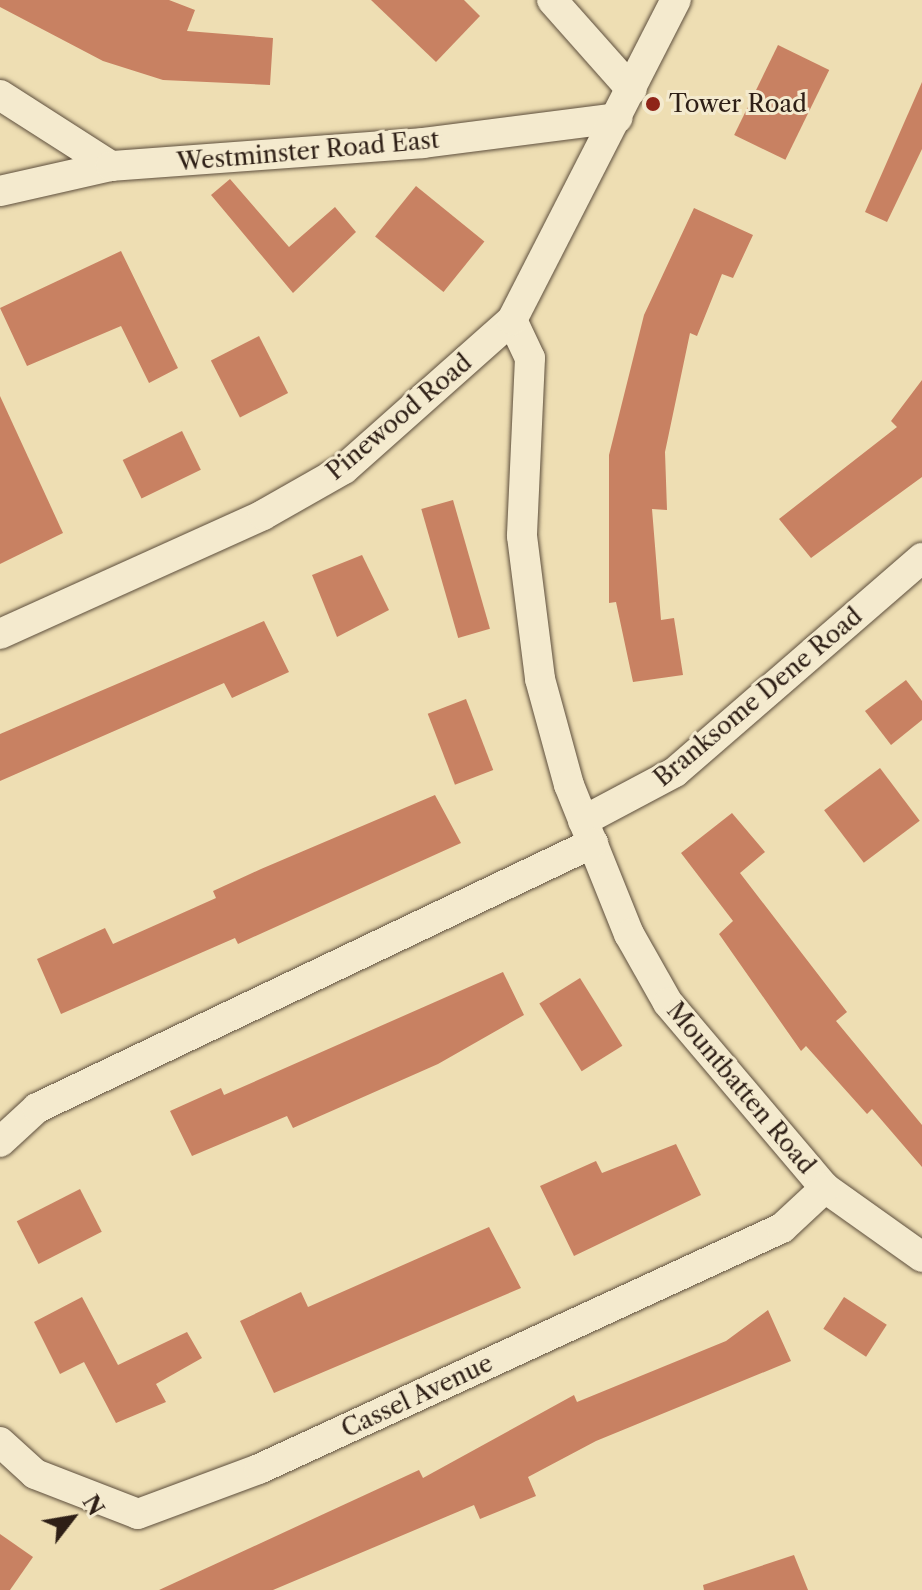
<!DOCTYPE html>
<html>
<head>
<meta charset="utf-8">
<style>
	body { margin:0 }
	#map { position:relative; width:922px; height:1590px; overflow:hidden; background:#eedeb3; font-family:"Libre Caslon Text",serif }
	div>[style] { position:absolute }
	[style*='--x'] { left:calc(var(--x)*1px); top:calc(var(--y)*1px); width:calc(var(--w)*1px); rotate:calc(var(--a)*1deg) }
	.building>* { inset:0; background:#c88162; transform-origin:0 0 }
	.roads { filter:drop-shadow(0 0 2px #5e4f3d) drop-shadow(0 0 2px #5e4f3d) }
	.street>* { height:30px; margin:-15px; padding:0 15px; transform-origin:15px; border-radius:15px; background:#f4eace }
	.dots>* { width:22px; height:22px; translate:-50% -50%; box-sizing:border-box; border:4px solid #f4eace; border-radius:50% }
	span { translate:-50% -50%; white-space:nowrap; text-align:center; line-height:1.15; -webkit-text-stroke:6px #f4eace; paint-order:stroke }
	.poi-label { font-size:24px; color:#2e1f16 }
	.left { translate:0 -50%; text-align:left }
	.street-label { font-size:24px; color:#2e1f16 }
	.north { position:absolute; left:32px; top:1478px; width:80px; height:80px; -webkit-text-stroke:6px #f4eace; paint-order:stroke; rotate:59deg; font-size:22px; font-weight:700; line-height:32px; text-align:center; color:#2e1f16 }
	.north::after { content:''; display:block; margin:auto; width:28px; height:36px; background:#2e1f16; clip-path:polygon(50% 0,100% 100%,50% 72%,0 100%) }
</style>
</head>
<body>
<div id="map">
	<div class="building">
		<div style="clip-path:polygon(0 0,169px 0,195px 10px,187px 31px,273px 38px,270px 85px,163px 80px,103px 61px,0 7px)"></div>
		<div style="clip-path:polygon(371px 0,464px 0,480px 16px,436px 62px)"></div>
		<div style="left:778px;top:45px;width:57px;height:100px;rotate:26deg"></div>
		<div style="clip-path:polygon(922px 82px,922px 149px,887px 222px,865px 212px)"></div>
		<div style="clip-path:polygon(230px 179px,289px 247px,335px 207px,356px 232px,293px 293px,211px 195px)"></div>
		<div style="left:416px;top:186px;width:88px;height:65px;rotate:39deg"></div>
		<div style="clip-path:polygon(694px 208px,753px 235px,733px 278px,722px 274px,697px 336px,690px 333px,665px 452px,667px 510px,652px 509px,661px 620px,674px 618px,683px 675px,633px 682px,616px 602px,609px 603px,609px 455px,644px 315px)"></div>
		<div style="clip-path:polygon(121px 251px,178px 368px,149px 383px,121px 326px,27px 366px,0 308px)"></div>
		<div style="left:259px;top:336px;width:64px;height:54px;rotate:63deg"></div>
		<div style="clip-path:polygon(922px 380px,922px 477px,811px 558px,779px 519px,897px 427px,891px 421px)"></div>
		<div style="clip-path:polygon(0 396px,63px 533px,0 564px)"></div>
		<div style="left:182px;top:431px;width:43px;height:66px;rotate:64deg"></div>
		<div style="left:453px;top:500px;width:134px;height:33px;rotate:74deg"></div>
		<div style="clip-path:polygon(362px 555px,389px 610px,337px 637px,312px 575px)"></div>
		<div style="clip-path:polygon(264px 621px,289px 672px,232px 698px,224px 683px,0 781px,0 734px)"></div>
		<div style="clip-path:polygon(906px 680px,922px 701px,922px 720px,891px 745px,865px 711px)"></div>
		<div style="left:466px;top:699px;width:76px;height:41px;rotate:69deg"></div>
		<div style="left:880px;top:768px;width:66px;height:70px;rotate:53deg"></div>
		<div style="clip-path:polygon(435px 795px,461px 843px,238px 944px,235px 938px,61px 1014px,37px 959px,105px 928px,113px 944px,216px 898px,213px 891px,261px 869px)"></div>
		<div style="clip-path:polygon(732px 813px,765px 852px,740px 873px,847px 1012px,836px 1021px,922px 1125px,922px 1167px,872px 1109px,867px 1114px,806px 1046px,801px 1051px,719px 934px,733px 921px,681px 853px)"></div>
		<div style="clip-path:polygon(503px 972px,524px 1015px,438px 1064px,293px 1128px,287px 1116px,192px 1156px,170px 1111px,221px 1088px,224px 1095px)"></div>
		<div style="left:580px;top:978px;width:80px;height:48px;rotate:58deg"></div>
		<div style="clip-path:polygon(676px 1144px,701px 1195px,574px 1256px,540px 1186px,596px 1161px,602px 1173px)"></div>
		<div style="left:80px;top:1189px;width:48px;height:71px;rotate:63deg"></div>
		<div style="clip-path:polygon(489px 1227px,521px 1288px,274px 1393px,240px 1321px,301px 1292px,308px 1307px)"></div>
		<div style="clip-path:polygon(82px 1297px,118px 1365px,187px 1332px,202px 1358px,156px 1384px,166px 1402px,116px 1423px,84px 1362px,60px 1374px,34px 1322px)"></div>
		<div style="left:844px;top:1297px;width:51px;height:38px;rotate:33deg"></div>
		<div style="clip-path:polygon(768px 1310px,791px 1361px,596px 1441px,528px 1477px,536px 1496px,480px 1519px,474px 1505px,273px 1590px,159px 1590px,419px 1470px,423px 1478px,574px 1395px,577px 1402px,726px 1341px)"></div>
		<div style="clip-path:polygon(0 1534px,33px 1557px,10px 1590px,0 1590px)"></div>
		<div style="clip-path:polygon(794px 1555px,808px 1590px,704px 1590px,703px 1585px)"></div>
	</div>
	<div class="roads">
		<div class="street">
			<div style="--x:552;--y:0;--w:120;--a:48.4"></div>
			<div style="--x:0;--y:95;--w:132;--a:32.6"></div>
			<div style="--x:0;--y:191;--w:114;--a:-12.7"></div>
			<div style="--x:111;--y:166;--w:313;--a:-4.2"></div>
			<div style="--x:423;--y:143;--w:196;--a:-7.3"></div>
			<div style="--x:512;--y:320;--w:42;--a:64.7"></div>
			<div style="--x:530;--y:358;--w:178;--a:92.6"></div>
			<div style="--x:522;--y:536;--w:144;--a:82.8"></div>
			<div style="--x:540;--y:679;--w:110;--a:74.7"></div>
			<div style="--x:569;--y:785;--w:161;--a:68.1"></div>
			<div style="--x:629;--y:934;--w:79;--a:60.5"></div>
			<div style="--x:668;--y:1003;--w:243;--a:49.7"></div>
			<div style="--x:825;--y:1188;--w:119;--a:35.4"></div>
			<div style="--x:0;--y:634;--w:289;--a:-24.3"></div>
			<div style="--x:263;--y:515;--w:93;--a:-29.6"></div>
			<div style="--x:344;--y:469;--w:225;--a:-41.6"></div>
			<div style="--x:512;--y:320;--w:360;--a:-62.9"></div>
			<div style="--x:583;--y:821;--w:104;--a:-28"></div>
			<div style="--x:675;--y:772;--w:327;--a:-40.9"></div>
			<div style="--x:0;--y:1142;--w:50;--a:-42.6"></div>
			<div style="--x:37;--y:1108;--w:616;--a:-25.48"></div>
			<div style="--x:0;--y:1442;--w:47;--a:42.4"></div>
			<div style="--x:35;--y:1474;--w:110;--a:21.2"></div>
			<div style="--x:138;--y:1514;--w:129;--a:-20.4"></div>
			<div style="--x:259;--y:1469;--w:576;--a:-24.74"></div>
			<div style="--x:782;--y:1228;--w:59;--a:-42.9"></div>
		</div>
	</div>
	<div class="dots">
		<div style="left:653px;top:104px;background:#8f2418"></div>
	</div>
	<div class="poi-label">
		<span class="left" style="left:669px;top:104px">Tower Road</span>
	</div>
	<div class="street-label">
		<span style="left:308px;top:151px;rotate:-5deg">Westminster Road East</span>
		<span style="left:399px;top:417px;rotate:-40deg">Pinewood Road</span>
		<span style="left:758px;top:697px;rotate:-40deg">Branksome Dene Road</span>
		<span style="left:741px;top:1088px;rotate:50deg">Mountbatten Road</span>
		<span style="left:417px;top:1396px;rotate:-25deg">Cassel Avenue</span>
	</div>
	<div class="north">N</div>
</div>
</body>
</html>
